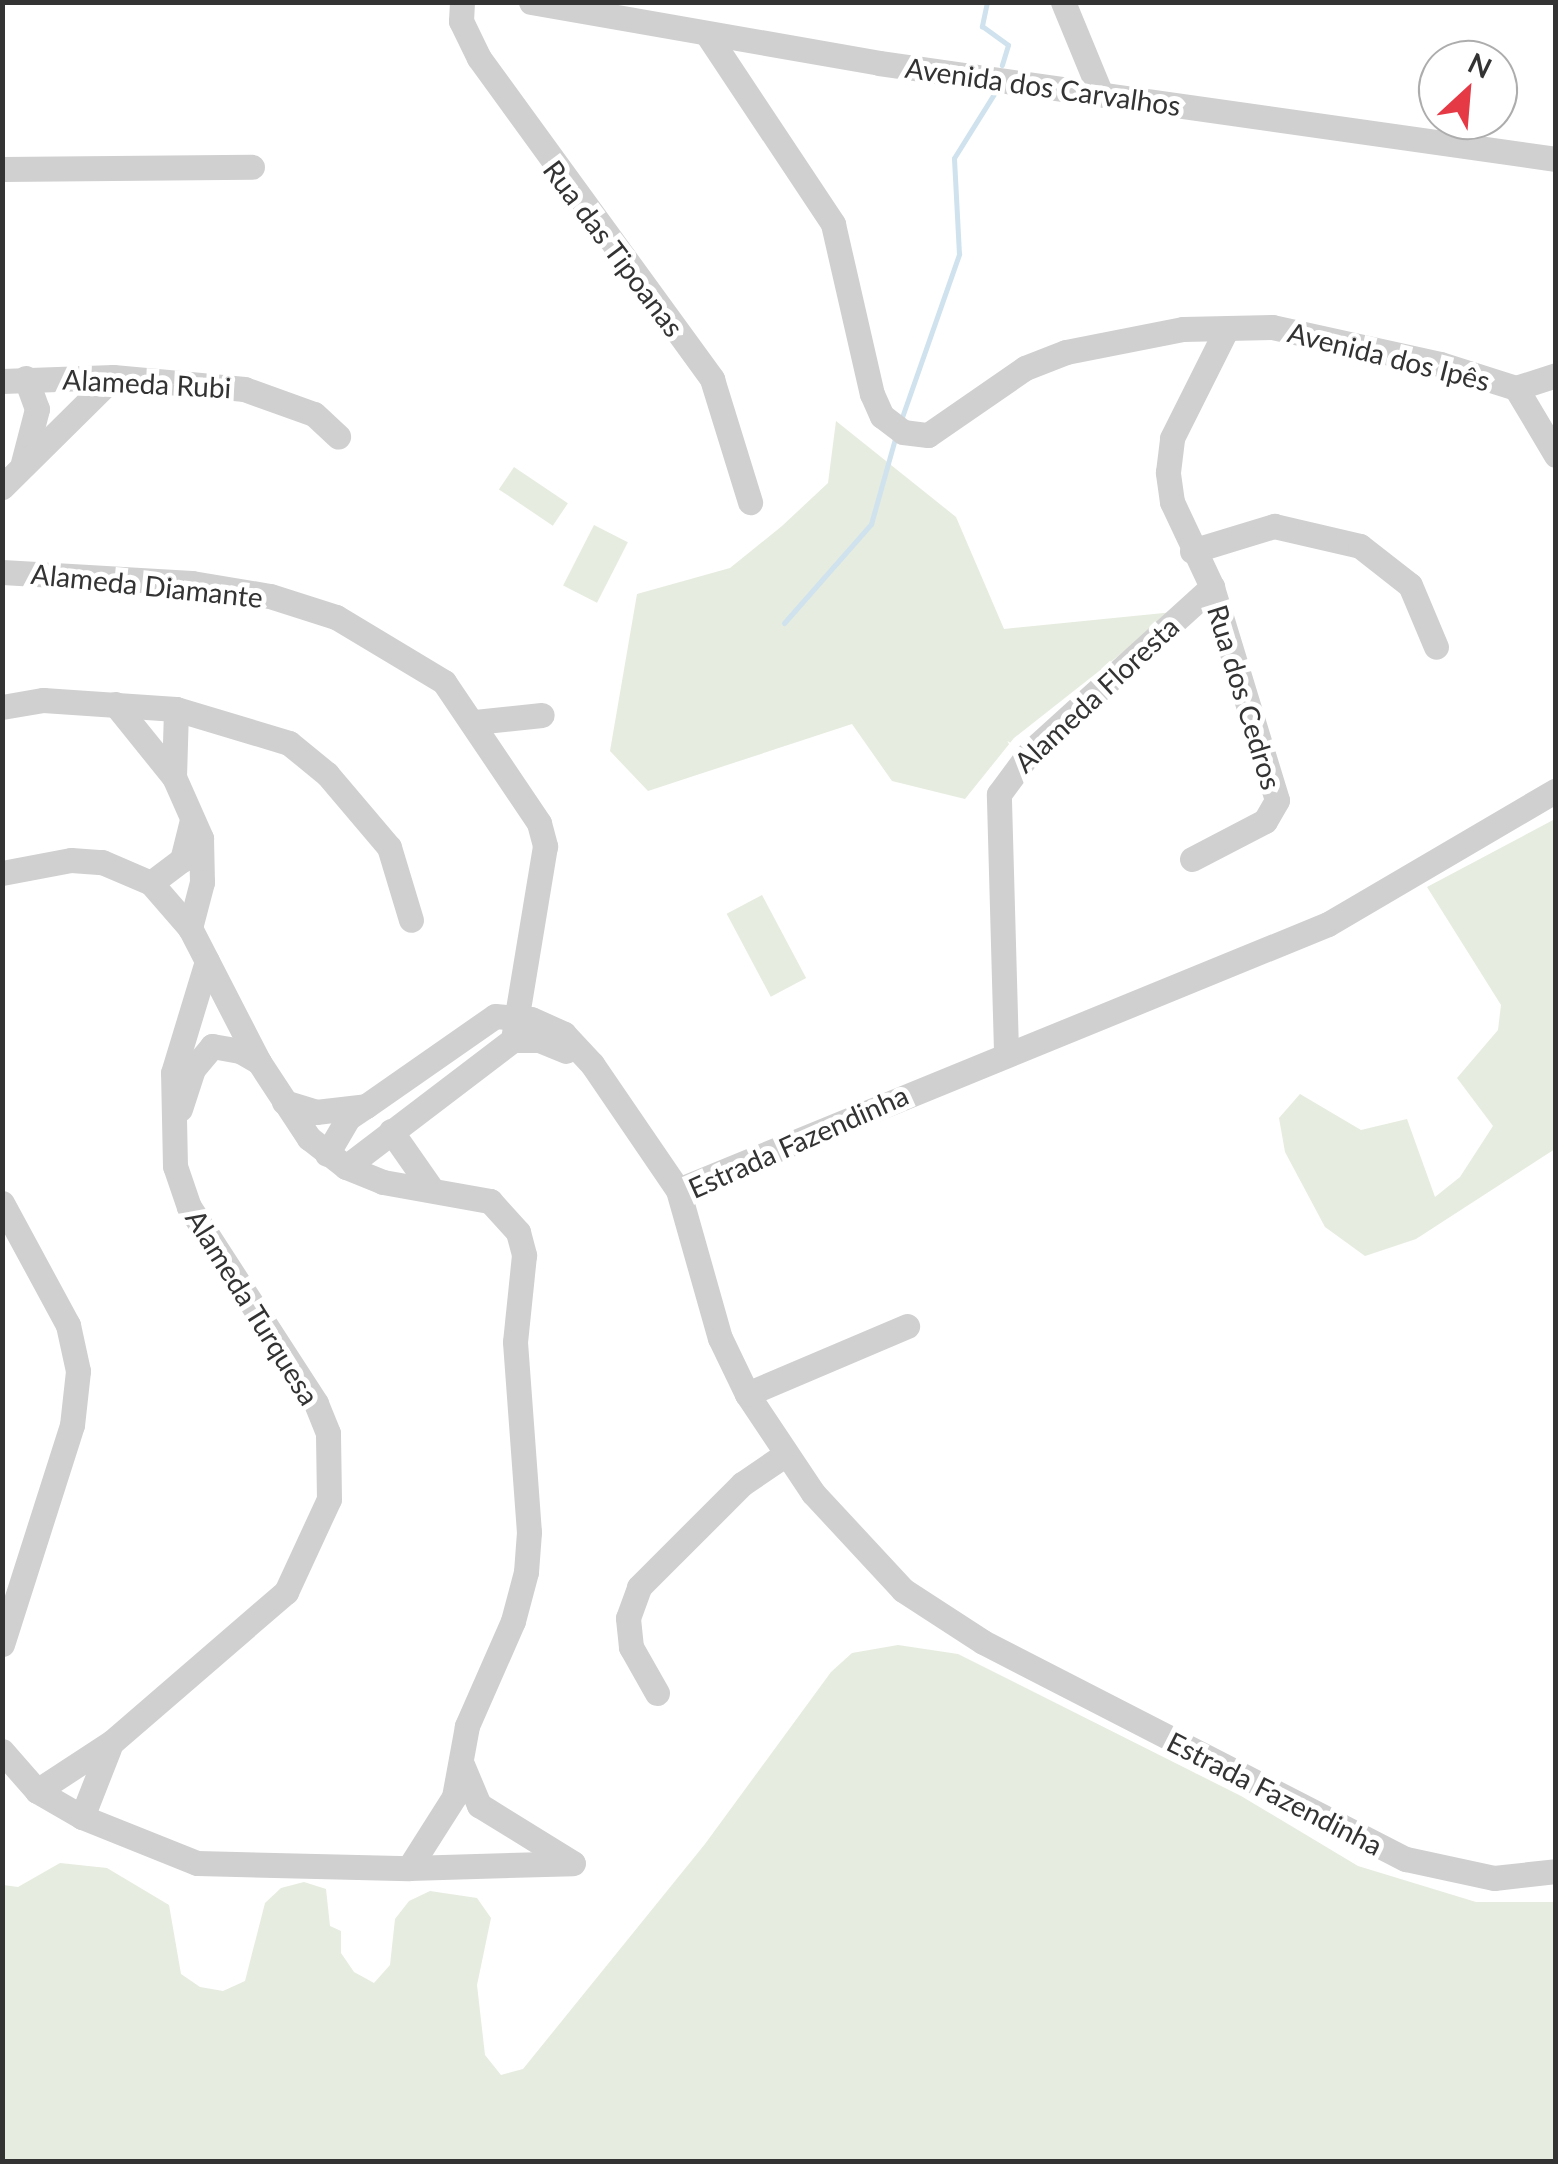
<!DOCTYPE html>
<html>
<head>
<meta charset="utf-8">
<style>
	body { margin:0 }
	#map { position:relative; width:1558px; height:2164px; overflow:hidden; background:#fff; font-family:Lato,sans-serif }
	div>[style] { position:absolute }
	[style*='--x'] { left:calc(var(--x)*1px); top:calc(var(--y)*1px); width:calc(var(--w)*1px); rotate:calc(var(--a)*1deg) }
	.green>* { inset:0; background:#e6ecdf; transform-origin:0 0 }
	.stream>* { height:5px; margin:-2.5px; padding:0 2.5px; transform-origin:2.5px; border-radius:2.5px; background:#cfe2ee }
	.minor>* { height:25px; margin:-12.5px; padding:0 12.5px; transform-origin:12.5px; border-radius:12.5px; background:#d0d0d0 }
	span { translate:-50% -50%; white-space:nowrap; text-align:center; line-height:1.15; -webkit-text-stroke:10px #fff; paint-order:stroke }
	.street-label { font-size:28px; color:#333 }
	.frame { position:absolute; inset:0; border:5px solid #333; pointer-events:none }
	.north { position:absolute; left:1418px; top:40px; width:100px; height:100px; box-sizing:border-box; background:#fff; border:2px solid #adadad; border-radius:50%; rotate:26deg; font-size:28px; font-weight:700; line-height:40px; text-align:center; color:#333 }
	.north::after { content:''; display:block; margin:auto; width:35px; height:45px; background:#e63946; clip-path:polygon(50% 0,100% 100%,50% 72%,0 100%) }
</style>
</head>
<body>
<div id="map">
	<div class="green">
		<div style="clip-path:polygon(836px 421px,956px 517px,1004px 629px,1174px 612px,1014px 738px,965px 799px,892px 781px,852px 724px,648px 791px,610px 751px,637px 594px,730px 568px,782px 526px,828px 483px)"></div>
		<div style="left:514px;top:467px;width:65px;height:27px;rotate:34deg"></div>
		<div style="left:594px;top:525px;width:38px;height:68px;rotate:27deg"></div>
		<div style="clip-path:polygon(1555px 819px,1555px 1149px,1416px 1239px,1365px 1256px,1325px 1227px,1285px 1152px,1279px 1118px,1300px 1094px,1361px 1130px,1407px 1119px,1435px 1197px,1460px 1177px,1493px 1126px,1457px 1078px,1498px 1030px,1501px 1005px,1427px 887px)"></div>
		<div style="left:762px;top:895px;width:94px;height:40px;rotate:62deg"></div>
		<div style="clip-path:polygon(898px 1645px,958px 1654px,1241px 1796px,1358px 1866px,1476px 1902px,1555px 1902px,1555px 2161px,3px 2161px,3px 1885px,18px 1887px,60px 1863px,107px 1868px,169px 1905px,181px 1974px,200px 1987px,223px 1991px,245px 1981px,265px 1903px,281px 1888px,304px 1882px,326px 1889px,330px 1926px,341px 1931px,341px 1953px,354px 1972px,374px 1983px,390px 1965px,395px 1919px,409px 1901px,430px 1891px,477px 1898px,491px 1918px,477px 1985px,485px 2055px,501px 2075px,523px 2069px,705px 1844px,831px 1672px,852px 1653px)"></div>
	</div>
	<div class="stream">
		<div style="--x:987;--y:2;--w:25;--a:102"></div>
		<div style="--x:982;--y:26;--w:32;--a:36"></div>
		<div style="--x:1008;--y:45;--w:21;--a:107"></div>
		<div style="--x:901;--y:420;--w:176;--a:-70.7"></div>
		<div style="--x:959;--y:254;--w:96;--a:-93"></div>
		<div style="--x:954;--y:158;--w:75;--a:-58"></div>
		<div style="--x:784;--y:623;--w:132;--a:-48.7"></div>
		<div style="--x:871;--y:524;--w:92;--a:-74.3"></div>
	</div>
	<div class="minor">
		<div style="--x:462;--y:2;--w:19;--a:93"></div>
		<div style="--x:461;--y:21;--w:41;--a:64.1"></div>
		<div style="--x:479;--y:58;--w:397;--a:54"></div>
		<div style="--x:712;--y:379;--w:129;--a:72.8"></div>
		<div style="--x:531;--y:2;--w:353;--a:9.9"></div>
		<div style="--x:879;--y:63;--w:684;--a:8.07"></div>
		<div style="--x:1063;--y:2;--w:100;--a:67.6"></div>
		<div style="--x:707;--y:34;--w:228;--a:56.4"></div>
		<div style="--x:833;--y:224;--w:174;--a:77.1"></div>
		<div style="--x:872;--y:394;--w:24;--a:66"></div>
		<div style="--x:882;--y:416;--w:26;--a:37"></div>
		<div style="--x:903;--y:432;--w:25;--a:7"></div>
		<div style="--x:928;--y:435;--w:118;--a:-34.6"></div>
		<div style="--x:1025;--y:368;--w:44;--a:-21.3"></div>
		<div style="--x:1066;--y:352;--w:119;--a:-11.1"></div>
		<div style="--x:1183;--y:329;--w:89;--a:-1.3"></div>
		<div style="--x:1272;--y:327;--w:172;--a:12.4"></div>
		<div style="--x:1440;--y:364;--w:80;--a:17.5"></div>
		<div style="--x:2;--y:169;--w:250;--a:-0.5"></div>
		<div style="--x:2;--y:381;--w:111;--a:-2.1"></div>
		<div style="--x:113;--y:377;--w:132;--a:5.2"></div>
		<div style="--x:244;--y:389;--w:74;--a:19.7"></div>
		<div style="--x:314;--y:414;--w:33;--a:43"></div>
		<div style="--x:1516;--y:388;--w:78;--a:59.2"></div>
		<div style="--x:1516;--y:388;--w:42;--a:-18"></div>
		<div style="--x:23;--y:463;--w:56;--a:-75.5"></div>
		<div style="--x:37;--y:409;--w:33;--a:-110"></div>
		<div style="--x:2;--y:487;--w:156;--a:-44.7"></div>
		<div style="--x:1192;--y:551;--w:86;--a:-17"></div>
		<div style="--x:1274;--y:526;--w:88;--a:13.1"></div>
		<div style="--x:1360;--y:546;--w:63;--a:38"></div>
		<div style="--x:1410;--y:585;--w:67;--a:67.2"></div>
		<div style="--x:2;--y:572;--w:190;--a:3.3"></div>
		<div style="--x:192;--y:583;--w:79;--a:9.5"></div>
		<div style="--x:270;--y:596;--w:69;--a:17.7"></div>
		<div style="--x:336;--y:617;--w:126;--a:31"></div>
		<div style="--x:444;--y:682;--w:170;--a:56"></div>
		<div style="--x:539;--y:823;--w:24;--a:75"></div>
		<div style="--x:545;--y:846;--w:197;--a:99.4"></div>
		<div style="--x:115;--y:704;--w:94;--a:51.1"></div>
		<div style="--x:174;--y:777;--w:67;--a:66.1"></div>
		<div style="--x:201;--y:838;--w:44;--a:88.7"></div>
		<div style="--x:202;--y:882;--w:48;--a:104.6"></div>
		<div style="--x:2;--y:707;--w:42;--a:-9.7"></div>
		<div style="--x:43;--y:700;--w:133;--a:3.9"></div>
		<div style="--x:176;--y:709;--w:118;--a:16.7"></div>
		<div style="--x:289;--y:743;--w:49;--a:39.2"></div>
		<div style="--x:327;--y:774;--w:96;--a:49.7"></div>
		<div style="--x:389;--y:847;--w:76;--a:73.2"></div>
		<div style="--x:475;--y:722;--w:67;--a:-6"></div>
		<div style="--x:174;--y:777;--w:68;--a:-88.3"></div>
		<div style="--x:1192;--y:859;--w:82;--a:-27.5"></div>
		<div style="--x:1265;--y:821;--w:24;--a:-60"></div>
		<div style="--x:1277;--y:800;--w:223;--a:-107"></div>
		<div style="--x:1212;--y:587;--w:94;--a:-115.2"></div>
		<div style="--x:1172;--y:502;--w:30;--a:-98"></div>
		<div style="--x:1168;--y:472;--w:34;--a:-83"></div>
		<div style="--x:1172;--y:438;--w:123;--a:-63.4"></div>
		<div style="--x:2;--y:873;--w:70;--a:-10.7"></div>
		<div style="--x:71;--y:860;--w:31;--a:4"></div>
		<div style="--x:102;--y:862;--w:53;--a:23.2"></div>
		<div style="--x:151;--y:883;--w:60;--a:49.1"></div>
		<div style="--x:190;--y:928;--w:151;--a:62.8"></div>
		<div style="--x:259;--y:1062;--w:91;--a:56.7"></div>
		<div style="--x:309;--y:1138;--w:47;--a:38.1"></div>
		<div style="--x:346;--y:1167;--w:40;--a:22"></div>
		<div style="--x:383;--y:1182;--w:109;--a:10.1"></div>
		<div style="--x:490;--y:1201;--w:42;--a:47.9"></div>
		<div style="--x:518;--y:1232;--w:24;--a:75"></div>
		<div style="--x:524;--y:1255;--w:87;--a:95.9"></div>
		<div style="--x:515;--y:1342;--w:191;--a:85.8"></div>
		<div style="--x:529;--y:1532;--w:40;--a:94.3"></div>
		<div style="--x:526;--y:1572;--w:51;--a:104.9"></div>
		<div style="--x:513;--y:1621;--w:115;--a:113.7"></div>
		<div style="--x:467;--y:1726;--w:72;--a:100.4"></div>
		<div style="--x:454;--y:1797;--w:84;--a:122.4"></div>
		<div style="--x:151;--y:883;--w:39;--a:-37"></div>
		<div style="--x:182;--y:860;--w:41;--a:-76"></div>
		<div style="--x:1006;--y:1051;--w:257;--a:-91.6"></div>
		<div style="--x:999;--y:794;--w:52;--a:-53.6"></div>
		<div style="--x:1030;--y:752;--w:246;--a:-42.2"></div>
		<div style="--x:284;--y:1102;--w:34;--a:17"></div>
		<div style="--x:316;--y:1112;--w:50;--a:-6.8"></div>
		<div style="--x:366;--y:1106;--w:157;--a:-34.9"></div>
		<div style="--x:495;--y:1016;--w:36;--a:5"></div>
		<div style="--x:531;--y:1019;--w:36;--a:24"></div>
		<div style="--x:564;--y:1034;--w:41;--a:47"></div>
		<div style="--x:592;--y:1064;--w:153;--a:55.7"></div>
		<div style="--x:678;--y:1190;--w:154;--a:74.2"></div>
		<div style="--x:720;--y:1338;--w:62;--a:64.3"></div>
		<div style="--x:747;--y:1394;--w:119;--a:56.3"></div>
		<div style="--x:813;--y:1493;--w:132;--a:47.1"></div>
		<div style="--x:903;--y:1590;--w:95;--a:33"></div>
		<div style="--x:983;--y:1642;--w:475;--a:27.2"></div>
		<div style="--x:1406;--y:1859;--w:90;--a:12.2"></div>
		<div style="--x:1494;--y:1878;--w:62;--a:-6.4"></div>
		<div style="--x:180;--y:1109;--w:42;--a:-72"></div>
		<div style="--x:193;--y:1069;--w:30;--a:-50"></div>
		<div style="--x:212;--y:1046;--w:28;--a:10"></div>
		<div style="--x:240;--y:1051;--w:22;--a:30"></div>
		<div style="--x:391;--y:1131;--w:68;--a:55.1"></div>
		<div style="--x:327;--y:1154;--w:42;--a:-59.7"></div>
		<div style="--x:348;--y:1118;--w:22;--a:-34"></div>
		<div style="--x:346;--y:1167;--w:210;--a:-37.3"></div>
		<div style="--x:513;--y:1040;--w:26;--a:0"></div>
		<div style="--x:539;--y:1040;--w:29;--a:22"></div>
		<div style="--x:678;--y:1190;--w:702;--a:-22.26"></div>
		<div style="--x:1328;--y:924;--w:264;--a:-30.4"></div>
		<div style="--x:2;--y:1203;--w:139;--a:61.6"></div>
		<div style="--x:68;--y:1325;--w:47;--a:77.7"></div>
		<div style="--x:78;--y:1371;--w:54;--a:96.3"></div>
		<div style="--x:72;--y:1425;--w:230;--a:107.7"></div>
		<div style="--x:747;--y:1394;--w:174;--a:-23"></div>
		<div style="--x:657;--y:1693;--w:53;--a:-119.5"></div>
		<div style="--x:631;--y:1647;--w:29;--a:-96"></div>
		<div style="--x:628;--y:1618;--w:33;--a:-70"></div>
		<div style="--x:639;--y:1587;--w:146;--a:-45"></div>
		<div style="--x:742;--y:1484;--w:53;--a:-34.3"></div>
		<div style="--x:2;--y:1751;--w:53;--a:48.8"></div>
		<div style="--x:37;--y:1791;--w:52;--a:30"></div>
		<div style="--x:82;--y:1817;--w:124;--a:21.8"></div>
		<div style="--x:197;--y:1863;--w:212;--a:1.4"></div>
		<div style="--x:409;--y:1868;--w:164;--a:-1.7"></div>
		<div style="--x:461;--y:1762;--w:47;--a:67.3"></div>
		<div style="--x:479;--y:1805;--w:110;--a:31.7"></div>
		<div style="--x:37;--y:1791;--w:90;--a:-33.2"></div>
		<div style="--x:112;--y:1742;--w:230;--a:-40.8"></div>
		<div style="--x:286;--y:1592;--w:102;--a:-65.2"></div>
		<div style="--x:329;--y:1499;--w:66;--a:-90.9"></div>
		<div style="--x:328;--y:1433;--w:32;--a:-112"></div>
		<div style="--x:316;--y:1403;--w:234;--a:-122.9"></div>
		<div style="--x:189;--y:1207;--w:43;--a:-108.9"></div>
		<div style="--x:175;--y:1166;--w:93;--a:-91.2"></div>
		<div style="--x:173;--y:1073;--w:117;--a:-73.1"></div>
		<div style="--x:82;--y:1817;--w:74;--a:-68.6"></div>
	</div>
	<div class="street-label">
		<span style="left:1043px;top:86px;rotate:8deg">Avenida dos Carvalhos</span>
		<span style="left:614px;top:248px;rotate:53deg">Rua das Tipoanas</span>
		<span style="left:1389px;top:356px;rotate:14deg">Avenida dos Ipês</span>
		<span style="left:147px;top:383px;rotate:3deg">Alameda Rubi</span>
		<span style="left:147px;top:585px;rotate:6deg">Alameda Diamante</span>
		<span style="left:1096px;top:694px;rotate:-43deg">Alameda Floresta</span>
		<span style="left:1245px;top:697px;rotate:73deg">Rua dos Cedros</span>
		<span style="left:798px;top:1141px;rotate:-24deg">Estrada Fazendinha</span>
		<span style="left:253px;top:1307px;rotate:58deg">Alameda Turquesa</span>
		<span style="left:1275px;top:1793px;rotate:27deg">Estrada Fazendinha</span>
	</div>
	<div class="frame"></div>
	<div class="north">N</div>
</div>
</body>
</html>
